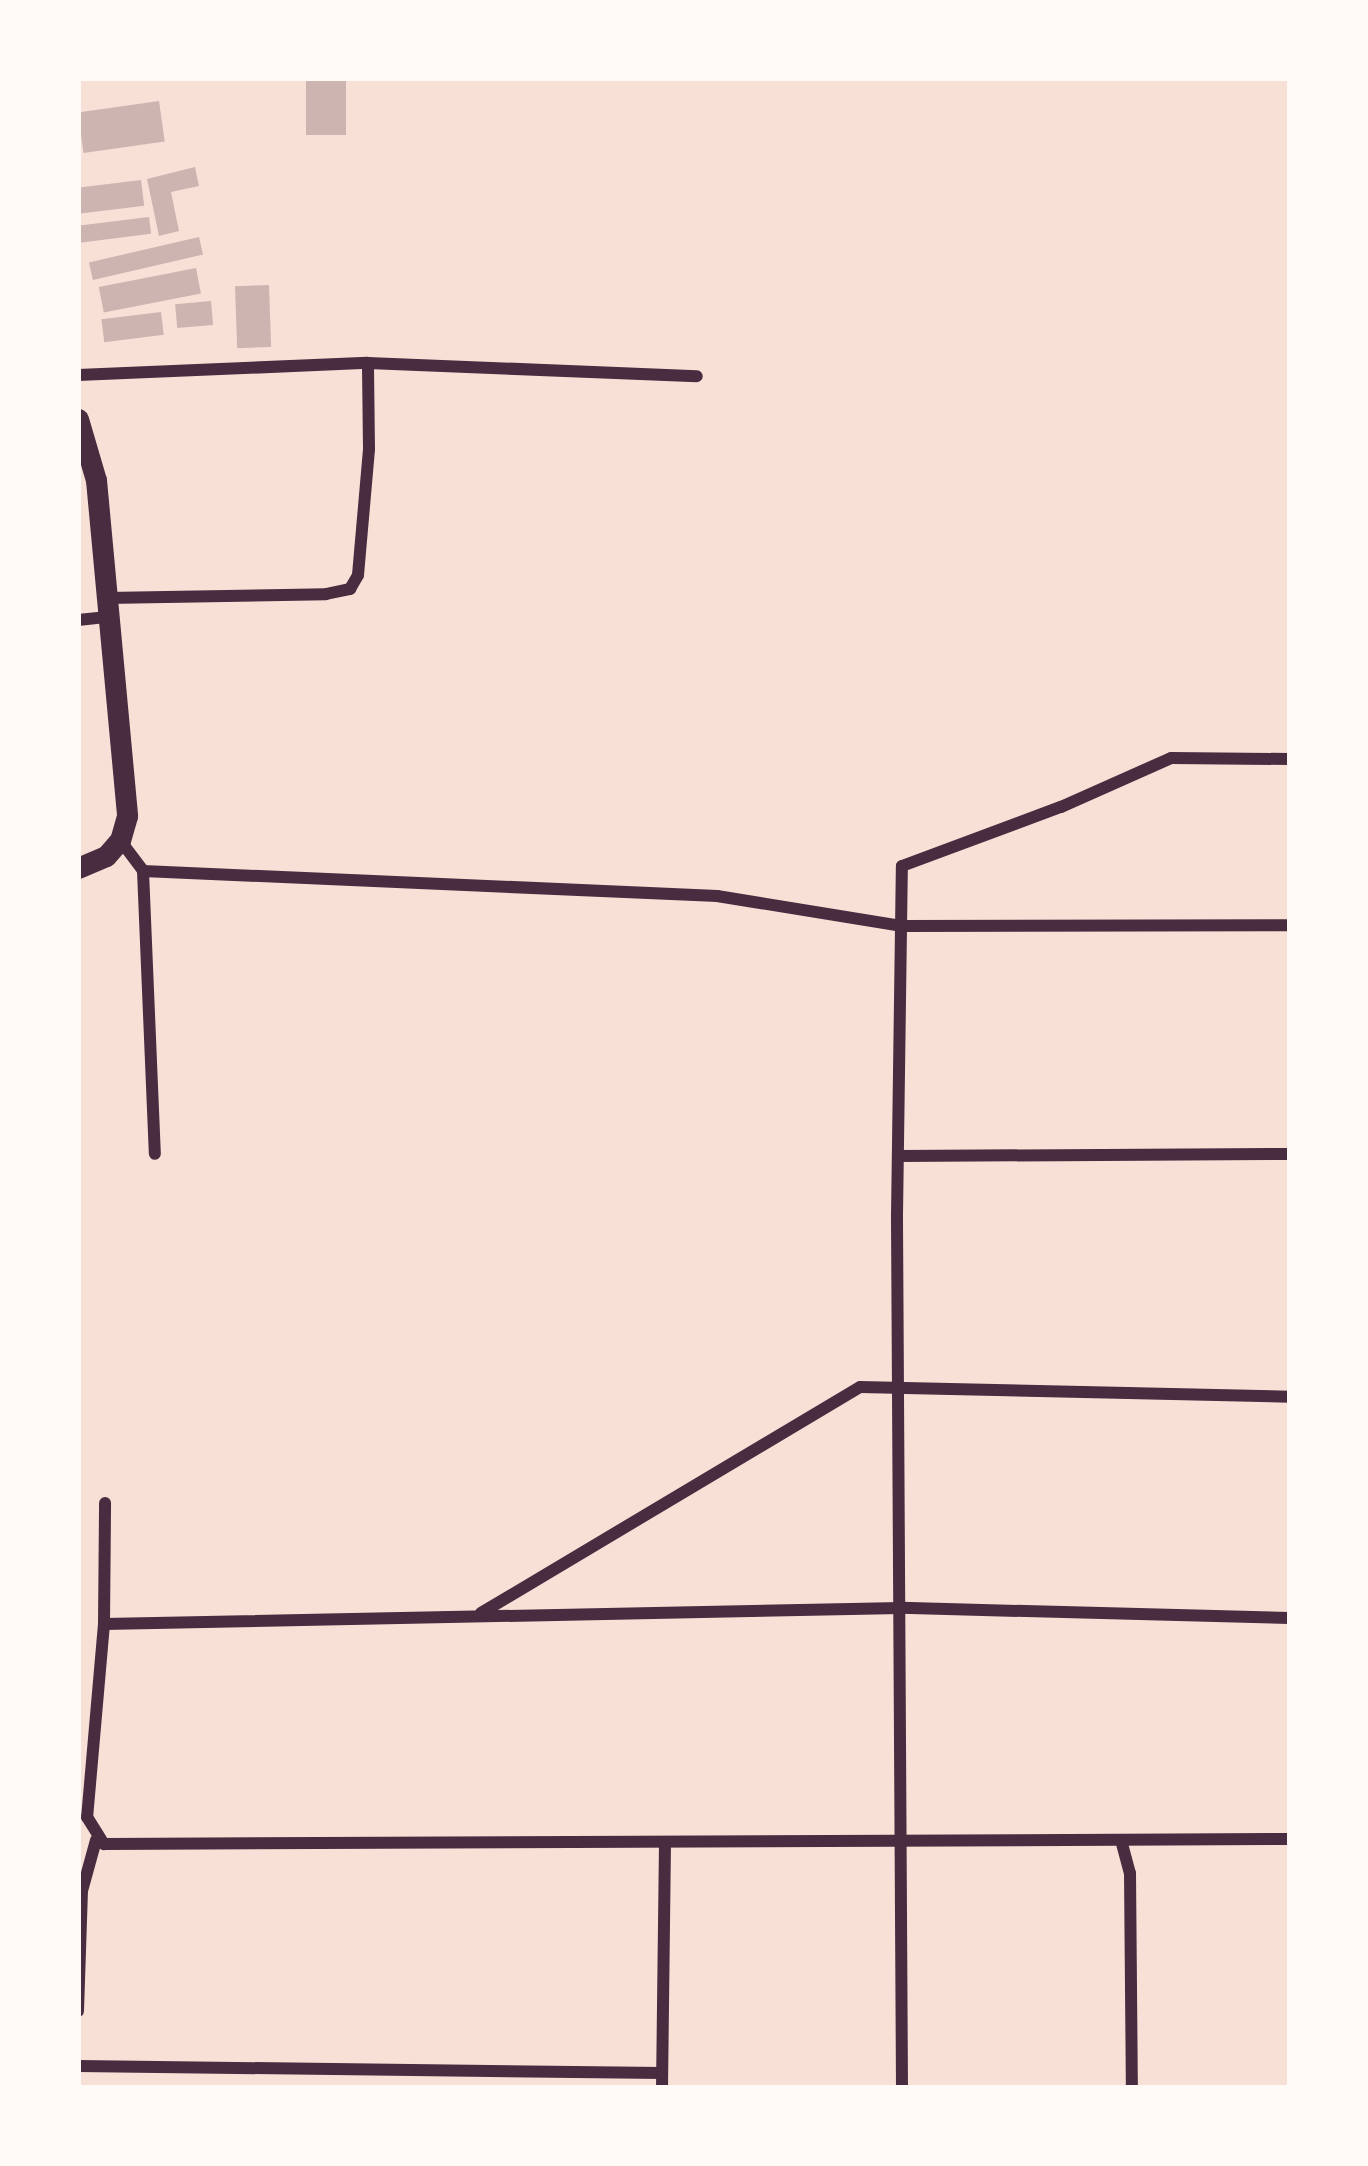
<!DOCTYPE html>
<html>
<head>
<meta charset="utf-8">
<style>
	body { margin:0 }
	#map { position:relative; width:1368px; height:2166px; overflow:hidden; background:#f7e1d7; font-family:"DM Sans",sans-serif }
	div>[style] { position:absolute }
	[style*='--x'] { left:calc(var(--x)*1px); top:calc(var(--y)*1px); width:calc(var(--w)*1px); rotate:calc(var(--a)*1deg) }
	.building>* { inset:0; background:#ccb4b1; transform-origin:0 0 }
	.minor>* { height:12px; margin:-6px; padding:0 6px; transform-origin:6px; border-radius:6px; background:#4a2c40 }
	.tertiary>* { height:21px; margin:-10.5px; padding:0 10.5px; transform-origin:10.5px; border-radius:10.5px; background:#4a2c40 }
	span { translate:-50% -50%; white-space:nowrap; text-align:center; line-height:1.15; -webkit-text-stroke:10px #fffaf5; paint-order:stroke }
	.frame { position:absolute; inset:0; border:81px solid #fffaf5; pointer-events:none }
</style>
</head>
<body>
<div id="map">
	<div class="building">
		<div style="left:306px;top:78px;width:40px;height:57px"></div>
		<div style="left:159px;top:101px;width:41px;height:82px;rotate:82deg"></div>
		<div style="clip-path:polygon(195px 167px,199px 186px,171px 192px,179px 231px,159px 236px,147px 179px)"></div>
		<div style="left:141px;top:180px;width:26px;height:64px;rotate:83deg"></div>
		<div style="left:149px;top:217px;width:17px;height:72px;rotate:83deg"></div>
		<div style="left:199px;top:237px;width:18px;height:113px;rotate:77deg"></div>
		<div style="left:196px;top:268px;width:26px;height:99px;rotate:79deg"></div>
		<div style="left:269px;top:285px;width:62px;height:34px;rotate:88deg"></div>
		<div style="left:211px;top:301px;width:24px;height:36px;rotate:85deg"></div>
		<div style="left:161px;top:312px;width:23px;height:60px;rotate:83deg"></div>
	</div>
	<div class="minor">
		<div style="--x:78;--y:375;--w:290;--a:-2.4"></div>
		<div style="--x:368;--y:363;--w:329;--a:2.3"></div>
		<div style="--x:106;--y:598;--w:220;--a:-1"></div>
		<div style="--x:326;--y:594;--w:25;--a:-12"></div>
		<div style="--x:350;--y:589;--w:16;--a:-60"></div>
		<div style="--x:358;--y:575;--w:126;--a:-85"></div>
		<div style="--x:369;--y:449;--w:86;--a:-90.7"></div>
		<div style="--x:78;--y:620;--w:30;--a:-6"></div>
		<div style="--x:120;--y:840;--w:39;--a:53"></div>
		<div style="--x:143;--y:871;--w:283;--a:87.6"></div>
		<div style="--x:143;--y:871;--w:575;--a:2.49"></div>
		<div style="--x:717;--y:896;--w:188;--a:9.2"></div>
		<div style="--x:903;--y:926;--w:387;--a:-0.1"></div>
		<div style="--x:898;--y:1156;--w:392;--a:-0.3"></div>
		<div style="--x:481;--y:1613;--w:441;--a:-30.8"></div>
		<div style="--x:860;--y:1387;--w:430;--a:1.3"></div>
		<div style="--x:1290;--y:1618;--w:389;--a:-178.5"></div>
		<div style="--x:901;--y:1608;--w:797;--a:178.85"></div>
		<div style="--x:104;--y:1624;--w:194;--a:95"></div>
		<div style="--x:87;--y:1817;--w:32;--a:58"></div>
		<div style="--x:104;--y:1844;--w:1186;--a:-0.24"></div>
		<div style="--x:104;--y:1624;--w:121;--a:-89.5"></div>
		<div style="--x:1121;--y:1840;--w:34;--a:75"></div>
		<div style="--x:1130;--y:1873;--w:215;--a:89.5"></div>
		<div style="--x:78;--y:2011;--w:120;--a:-88.1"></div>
		<div style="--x:82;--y:1891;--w:53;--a:-74.6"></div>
		<div style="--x:78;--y:2066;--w:584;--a:0.69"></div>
		<div style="--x:662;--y:2088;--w:244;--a:-89.3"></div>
		<div style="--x:902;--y:2088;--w:873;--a:-90.33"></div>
		<div style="--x:897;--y:1215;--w:349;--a:-89.2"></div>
		<div style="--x:902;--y:866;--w:170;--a:-20.4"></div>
		<div style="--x:1061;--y:807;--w:120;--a:-24"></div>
		<div style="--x:1171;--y:758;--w:119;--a:0.5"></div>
	</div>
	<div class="tertiary">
		<div style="--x:78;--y:419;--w:64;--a:73.6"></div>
		<div style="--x:96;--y:480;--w:337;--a:84.7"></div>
		<div style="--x:127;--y:816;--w:25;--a:106"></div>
		<div style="--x:120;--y:840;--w:21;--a:131"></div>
		<div style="--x:106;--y:856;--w:30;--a:157"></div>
	</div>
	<div class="frame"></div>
</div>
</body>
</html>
